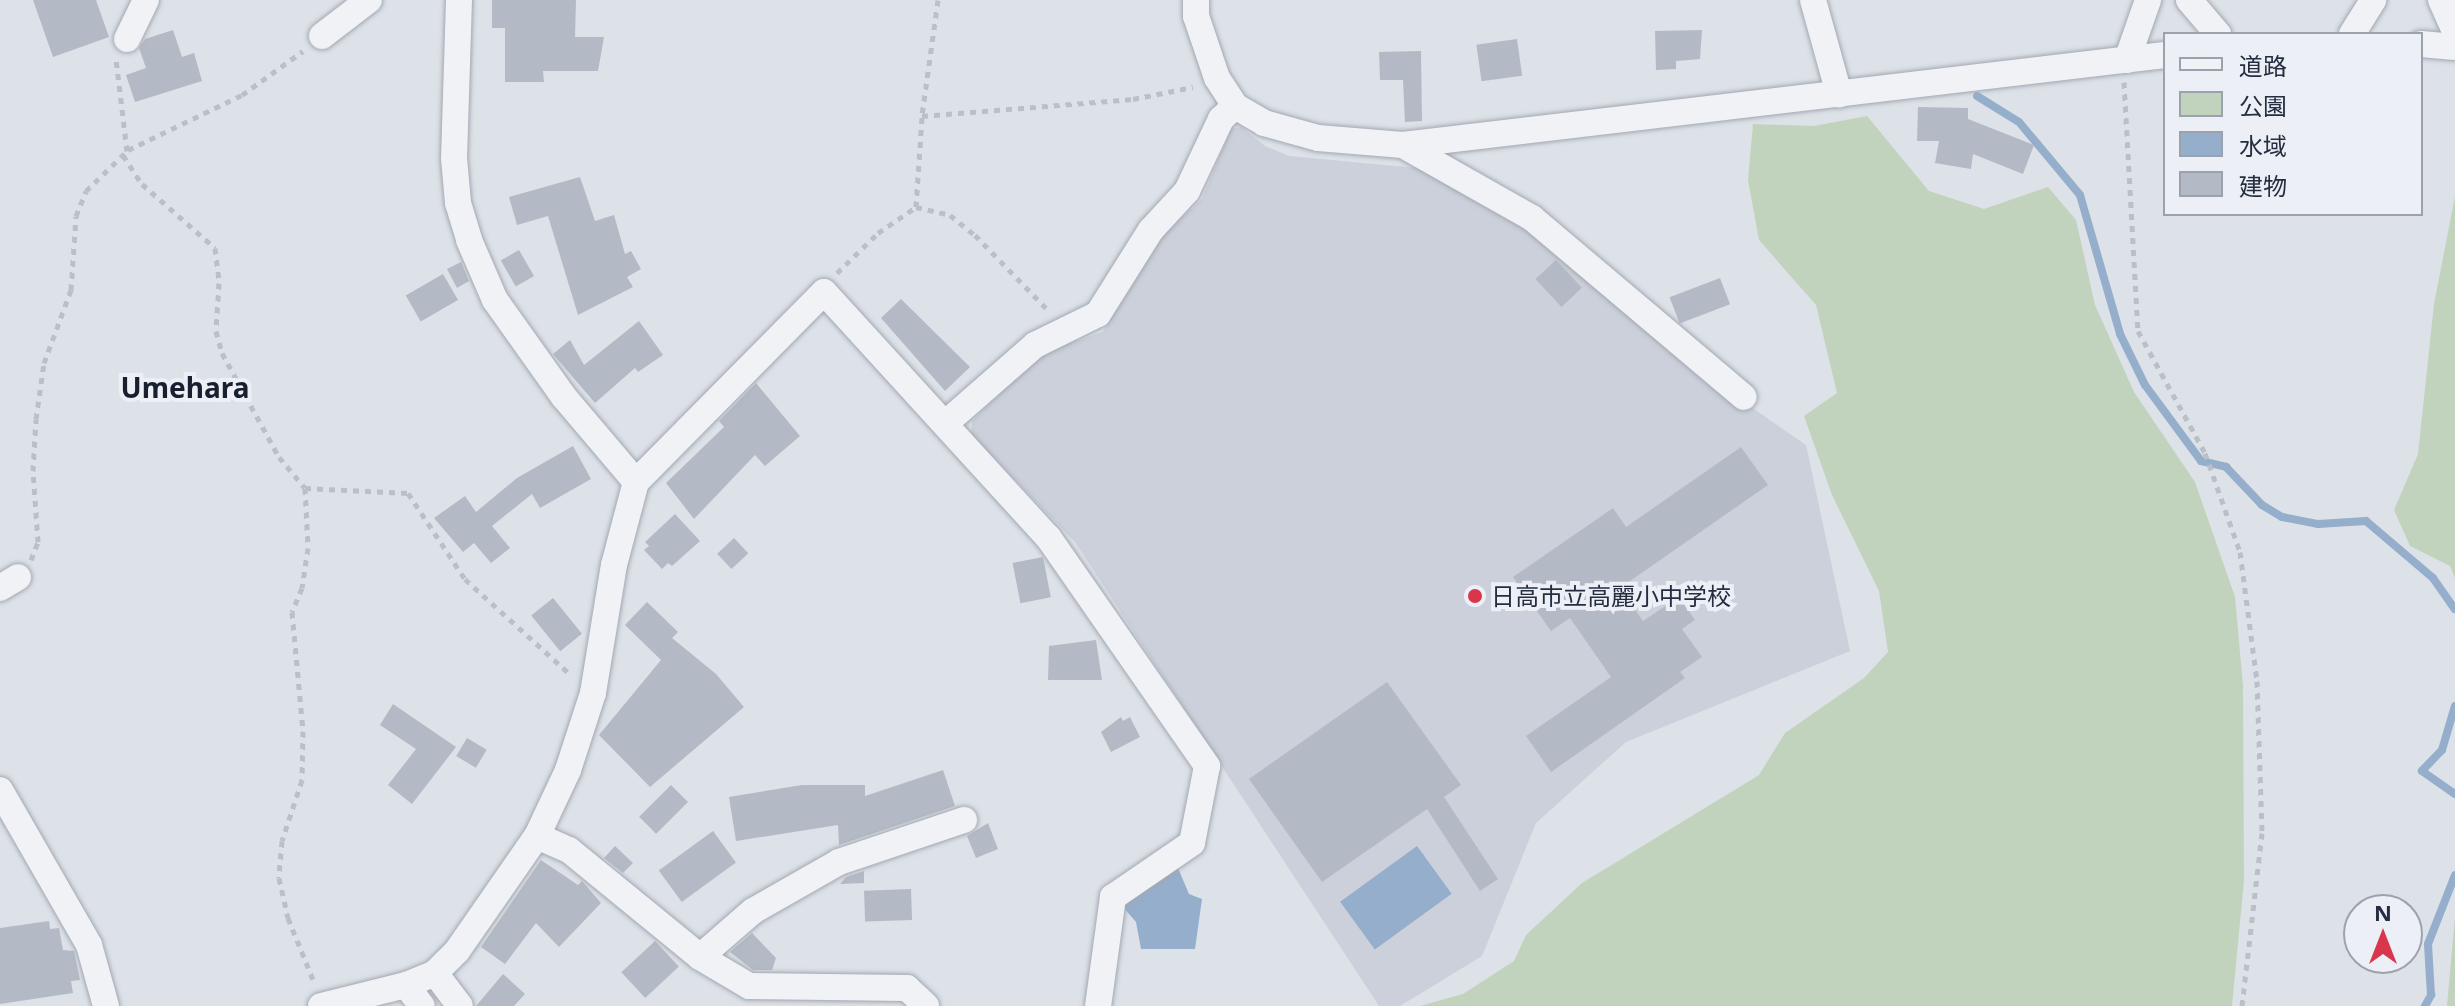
<!DOCTYPE html>
<html>
<head>
<meta charset="utf-8">
<style>
	body { margin:0 }
	#map { position:relative; width:2455px; height:1006px; overflow:hidden; background:#dde1e8; font-family:"Noto Sans","Noto Sans JP",sans-serif }
	div>[style] { position:absolute }
	[style*='--x'] { left:calc(var(--x)*1px); top:calc(var(--y)*1px); width:calc(var(--w)*1px); rotate:calc(var(--a)*1deg) }
	.built>* { inset:0; background:#cbd0da }
	.green>* { inset:0; background:#c2d3bd }
	.water>* { inset:0; background:#95aecc; transform-origin:0 0 }
	.stream>* { height:8px; margin:-4px; padding:0 4px; transform-origin:4px; border-radius:4px; background:#95aecc }
	.building>* { inset:0; background:#b4bac5; transform-origin:0 0 }
	.path>* { height:5px; margin-top:-2.5px; transform-origin:0; background:repeating-linear-gradient(90deg,#bbbfc7 0 6px,transparent 0 12px) }
	.roads { filter:drop-shadow(0 0 2px #a2a8b2) drop-shadow(0 0 2px #a2a8b2) }
	.minor>* { height:26px; margin:-13px; padding:0 13px; transform-origin:13px; border-radius:13px; background:#f0f2f6 }
	.dots>* { width:22px; height:22px; translate:-50% -50%; box-sizing:border-box; border:4px solid #ecf0f6; border-radius:50% }
	span { translate:-50% -50%; white-space:nowrap; text-align:center; line-height:1.15; -webkit-text-stroke:8px #ecf0f6; paint-order:stroke }
	.poi-label { font-size:24px; color:#252e40 }
	.left { translate:0 -50%; text-align:left }
	.quarter-label { font-size:28px; color:#182030; font-weight:700 }
	.legend { position:absolute; left:2163px; top:32px; width:260px; height:184px; box-sizing:border-box; background:#ecf0f6; border:2px solid #9ca2ad; margin:0; padding:10px 14px; list-style:none; font-size:24px; color:#252e40 }
	.legend li { display:flex; align-items:center; gap:16px; height:40px }
	.legend b { width:40px; border:2px solid #9ca2ad }
	.north { position:absolute; left:2343px; top:894px; width:80px; height:80px; box-sizing:border-box; background:#ecf0f6; border:2px solid #9ca2ad; border-radius:50%; rotate:0deg; font-size:22px; font-weight:700; line-height:32px; text-align:center; color:#252e40 }
	.north::after { content:''; display:block; margin:auto; width:28px; height:36px; background:#d9364c; clip-path:polygon(50% 0,100% 100%,50% 72%,0 100%) }
</style>
</head>
<body>
<div id="map">
	<div class="built">
		<div style="clip-path:polygon(1241px 127px,1265px 146px,1289px 156px,1417px 168px,1511px 209px,1709px 378px,1806px 445px,1850px 651px,1626px 742px,1536px 823px,1482px 956px,1400px 1006px,1379px 1006px,1075px 542px,971px 434px,972px 421px,1040px 353px,1103px 332px,1161px 236px,1202px 199px,1231px 129px)"></div>
	</div>
	<div class="green">
		<div style="clip-path:polygon(1867px 116px,1929px 191px,1984px 209px,2048px 187px,2076px 220px,2095px 305px,2134px 392px,2195px 482px,2235px 597px,2243px 686px,2244px 880px,2232px 1006px,1420px 1006px,1463px 994px,1514px 961px,1526px 935px,1582px 883px,1759px 775px,1785px 733px,1864px 678px,1888px 652px,1879px 591px,1832px 495px,1804px 416px,1837px 393px,1816px 305px,1759px 240px,1748px 180px,1753px 124px,1814px 126px)"></div>
		<div style="clip-path:polygon(2455px 196px,2455px 578px,2450px 566px,2410px 546px,2394px 510px,2418px 454px,2434px 304px)"></div>
		<div style="clip-path:polygon(2455px 917px,2455px 1006px,2447px 1006px)"></div>
	</div>
	<div class="water">
		<div style="left:1417px;top:846px;width:59px;height:95px;rotate:54deg"></div>
		<div style="clip-path:polygon(1178px 868px,1189px 894px,1202px 899px,1195px 949px,1141px 949px,1136px 922px,1122px 906px)"></div>
	</div>
	<div class="stream">
		<div style="--x:1977;--y:96;--w:49;--a:31.8"></div>
		<div style="--x:2019;--y:122;--w:95;--a:50.1"></div>
		<div style="--x:2080;--y:195;--w:145;--a:73.9"></div>
		<div style="--x:2120;--y:334;--w:57;--a:63.9"></div>
		<div style="--x:2145;--y:385;--w:94;--a:53.6"></div>
		<div style="--x:2201;--y:461;--w:26;--a:13"></div>
		<div style="--x:2226;--y:467;--w:52;--a:46.5"></div>
		<div style="--x:2262;--y:505;--w:23;--a:31"></div>
		<div style="--x:2282;--y:517;--w:37;--a:11"></div>
		<div style="--x:2318;--y:524;--w:48;--a:-3.6"></div>
		<div style="--x:2366;--y:521;--w:88;--a:40.4"></div>
		<div style="--x:2433;--y:578;--w:38;--a:55"></div>
		<div style="--x:2455;--y:706;--w:46;--a:106.5"></div>
		<div style="--x:2442;--y:750;--w:29;--a:134"></div>
		<div style="--x:2422;--y:771;--w:40;--a:34.9"></div>
		<div style="--x:2425;--y:1006;--w:13;--a:-61"></div>
		<div style="--x:2431;--y:995;--w:51;--a:-93.4"></div>
		<div style="--x:2428;--y:944;--w:74;--a:-68.6"></div>
	</div>
	<div class="building">
		<div style="clip-path:polygon(33px 0,96px 0,109px 37px,53px 57px)"></div>
		<div style="clip-path:polygon(492px 0,576px 0,575px 37px,604px 37px,598px 71px,543px 71px,544px 82px,505px 82px,505px 28px,492px 28px)"></div>
		<div style="clip-path:polygon(173px 30px,182px 57px,194px 53px,202px 81px,135px 102px,126px 75px,146px 68px,139px 48px,145px 39px)"></div>
		<div style="clip-path:polygon(1702px 30px,1700px 59px,1676px 61px,1676px 69px,1656px 70px,1655px 31px)"></div>
		<div style="left:1517px;top:39px;width:37px;height:41px;rotate:82deg"></div>
		<div style="clip-path:polygon(1421px 51px,1422px 121px,1405px 122px,1403px 80px,1380px 80px,1379px 52px)"></div>
		<div style="clip-path:polygon(1918px 107px,1968px 108px,1968px 119px,2034px 145px,2023px 174px,1973px 154px,1971px 169px,1935px 163px,1939px 141px,1917px 141px)"></div>
		<div style="clip-path:polygon(580px 177px,595px 221px,614px 215px,625px 254px,631px 251px,641px 269px,627px 277px,633px 287px,578px 315px,548px 216px,517px 225px,509px 197px)"></div>
		<div style="left:519px;top:250px;width:30px;height:21px;rotate:60deg"></div>
		<div style="left:1556px;top:260px;width:38px;height:28px;rotate:47deg"></div>
		<div style="clip-path:polygon(461px 262px,469px 281px,457px 288px,447px 269px)"></div>
		<div style="left:443px;top:274px;width:30px;height:43px;rotate:60deg"></div>
		<div style="left:1720px;top:278px;width:28px;height:54px;rotate:69deg"></div>
		<div style="clip-path:polygon(901px 299px,970px 367px,945px 391px,881px 318px)"></div>
		<div style="clip-path:polygon(639px 321px,663px 355px,638px 372px,635px 368px,595px 403px,553px 354px,570px 340px,584px 365px)"></div>
		<div style="clip-path:polygon(756px 383px,800px 436px,765px 466px,755px 455px,694px 519px,666px 483px,724px 427px,719px 421px)"></div>
		<div style="clip-path:polygon(573px 446px,591px 479px,540px 508px,532px 494px,492px 526px,510px 548px,491px 563px,474px 543px,463px 552px,434px 518px,465px 496px,476px 512px,517px 478px)"></div>
		<div style="clip-path:polygon(1741px 447px,1768px 485px,1620px 588px,1643px 621px,1679px 597px,1695px 620px,1682px 629px,1702px 657px,1680px 672px,1685px 678px,1551px 772px,1526px 736px,1611px 677px,1570px 618px,1551px 631px,1513px 577px,1613px 508px,1626px 527px)"></div>
		<div style="clip-path:polygon(675px 514px,700px 541px,672px 566px,668px 563px,662px 569px,644px 550px,649px 546px,645px 542px)"></div>
		<div style="left:734px;top:538px;width:21px;height:23px;rotate:47deg"></div>
		<div style="left:1043px;top:557px;width:41px;height:31px;rotate:79deg"></div>
		<div style="left:553px;top:598px;width:46px;height:28px;rotate:51deg"></div>
		<div style="clip-path:polygon(647px 602px,678px 632px,672px 638px,716px 674px,744px 707px,650px 787px,599px 735px,661px 660px,625px 625px)"></div>
		<div style="clip-path:polygon(1096px 640px,1102px 680px,1048px 680px,1049px 646px)"></div>
		<div style="clip-path:polygon(1387px 682px,1461px 785px,1444px 797px,1498px 879px,1480px 891px,1427px 809px,1322px 882px,1249px 779px)"></div>
		<div style="clip-path:polygon(393px 704px,456px 747px,412px 804px,388px 785px,416px 749px,380px 725px)"></div>
		<div style="clip-path:polygon(1121px 717px,1123px 721px,1130px 717px,1140px 737px,1111px 752px,1101px 732px)"></div>
		<div style="left:467px;top:738px;width:23px;height:21px;rotate:31deg"></div>
		<div style="clip-path:polygon(943px 770px,955px 806px,839px 845px,838px 825px,736px 841px,729px 797px,802px 785px,865px 785px,865px 796px)"></div>
		<div style="left:671px;top:785px;width:24px;height:45px;rotate:45deg"></div>
		<div style="clip-path:polygon(988px 823px,998px 849px,976px 858px,967px 836px)"></div>
		<div style="left:713px;top:831px;width:39px;height:67px;rotate:54deg"></div>
		<div style="clip-path:polygon(615px 846px,633px 863px,623px 873px,604px 858px)"></div>
		<div style="clip-path:polygon(541px 860px,578px 885px,582px 881px,601px 903px,559px 947px,536px 923px,505px 964px,481px 947px)"></div>
		<div style="clip-path:polygon(864px 871px,864px 883px,840px 884px,846px 877px)"></div>
		<div style="left:911px;top:889px;width:31px;height:47px;rotate:88deg"></div>
		<div style="clip-path:polygon(49px 921px,50px 929px,59px 928px,63px 950px,74px 951px,80px 980px,71px 981px,73px 993px,0 1004px,0 928px)"></div>
		<div style="clip-path:polygon(752px 933px,776px 958px,772px 970px,753px 970px,730px 952px)"></div>
		<div style="left:655px;top:941px;width:35px;height:46px;rotate:47deg"></div>
		<div style="clip-path:polygon(503px 974px,525px 994px,514px 1006px,476px 1006px)"></div>
	</div>
	<div class="path">
		<div style="--x:938;--y:0;--w:117;--a:97.9"></div>
		<div style="--x:922;--y:116;--w:212;--a:-4.6"></div>
		<div style="--x:1133;--y:99;--w:61;--a:-11.3"></div>
		<div style="--x:2124;--y:82;--w:249;--a:86.8"></div>
		<div style="--x:2138;--y:331;--w:139;--a:61.2"></div>
		<div style="--x:2205;--y:453;--w:105;--a:70.5"></div>
		<div style="--x:2240;--y:552;--w:130;--a:82.5"></div>
		<div style="--x:2257;--y:681;--w:152;--a:88.1"></div>
		<div style="--x:2262;--y:833;--w:174;--a:96.6"></div>
		<div style="--x:128;--y:150;--w:127;--a:-25.8"></div>
		<div style="--x:242;--y:95;--w:75;--a:-35.8"></div>
		<div style="--x:123;--y:155;--w:35;--a:57"></div>
		<div style="--x:142;--y:184;--w:97;--a:41.2"></div>
		<div style="--x:215;--y:248;--w:35;--a:83"></div>
		<div style="--x:219;--y:283;--w:48;--a:93.6"></div>
		<div style="--x:216;--y:331;--w:23;--a:75"></div>
		<div style="--x:222;--y:353;--w:119;--a:61.3"></div>
		<div style="--x:279;--y:457;--w:40;--a:50"></div>
		<div style="--x:305;--y:488;--w:60;--a:87.1"></div>
		<div style="--x:308;--y:548;--w:40;--a:98.5"></div>
		<div style="--x:302;--y:588;--w:26;--a:113"></div>
		<div style="--x:292;--y:612;--w:120;--a:84.7"></div>
		<div style="--x:303;--y:731;--w:49;--a:91.2"></div>
		<div style="--x:302;--y:780;--w:64;--a:108.2"></div>
		<div style="--x:282;--y:841;--w:37;--a:95"></div>
		<div style="--x:279;--y:878;--w:41;--a:77.3"></div>
		<div style="--x:288;--y:918;--w:69;--a:67.9"></div>
		<div style="--x:916;--y:207;--w:35;--a:13"></div>
		<div style="--x:950;--y:215;--w:32;--a:39"></div>
		<div style="--x:975;--y:235;--w:107;--a:45.8"></div>
		<div style="--x:837;--y:273;--w:57;--a:-44.3"></div>
		<div style="--x:878;--y:233;--w:46;--a:-34.4"></div>
		<div style="--x:916;--y:207;--w:91;--a:-86.2"></div>
		<div style="--x:305;--y:488;--w:103;--a:2.8"></div>
		<div style="--x:408;--y:493;--w:103;--a:56.5"></div>
		<div style="--x:465;--y:579;--w:143;--a:42.2"></div>
		<div style="--x:31;--y:560;--w:19;--a:-69"></div>
		<div style="--x:38;--y:542;--w:71;--a:-94"></div>
		<div style="--x:33;--y:471;--w:52;--a:-86.7"></div>
		<div style="--x:36;--y:419;--w:57;--a:-81.9"></div>
		<div style="--x:44;--y:363;--w:78;--a:-69.7"></div>
		<div style="--x:71;--y:290;--w:74;--a:-86.1"></div>
		<div style="--x:76;--y:216;--w:27;--a:-68"></div>
		<div style="--x:86;--y:191;--w:57;--a:-44.3"></div>
		<div style="--x:127;--y:151;--w:93;--a:-96.8"></div>
	</div>
	<div class="roads">
		<div class="minor">
			<div style="--x:459;--y:0;--w:158;--a:91.8"></div>
			<div style="--x:454;--y:158;--w:45;--a:84.9"></div>
			<div style="--x:458;--y:203;--w:39;--a:73"></div>
			<div style="--x:469;--y:240;--w:65;--a:66.6"></div>
			<div style="--x:495;--y:300;--w:119;--a:54.6"></div>
			<div style="--x:564;--y:397;--w:111;--a:49.7"></div>
			<div style="--x:1196;--y:0;--w:16;--a:90"></div>
			<div style="--x:1196;--y:16;--w:65;--a:71.3"></div>
			<div style="--x:1217;--y:78;--w:33;--a:57"></div>
			<div style="--x:1813;--y:0;--w:98;--a:74.5"></div>
			<div style="--x:2189;--y:0;--w:45;--a:49.5"></div>
			<div style="--x:2441;--y:0;--w:35;--a:66"></div>
			<div style="--x:2352;--y:34;--w:40;--a:-58"></div>
			<div style="--x:322;--y:36;--w:59;--a:-37.5"></div>
			<div style="--x:127;--y:39;--w:43;--a:-64"></div>
			<div style="--x:2421;--y:44;--w:34;--a:5"></div>
			<div style="--x:2127;--y:60;--w:64;--a:-70.7"></div>
			<div style="--x:1403;--y:145;--w:148;--a:29.5"></div>
			<div style="--x:1532;--y:218;--w:277;--a:40.2"></div>
			<div style="--x:947;--y:422;--w:117;--a:-41.2"></div>
			<div style="--x:1035;--y:345;--w:70;--a:-26.2"></div>
			<div style="--x:1098;--y:314;--w:99;--a:-57.8"></div>
			<div style="--x:1151;--y:230;--w:53;--a:-47.3"></div>
			<div style="--x:1187;--y:191;--w:80;--a:-64.7"></div>
			<div style="--x:1221;--y:119;--w:19;--a:-43"></div>
			<div style="--x:1235;--y:106;--w:34;--a:30"></div>
			<div style="--x:1264;--y:123;--w:56;--a:15.5"></div>
			<div style="--x:1318;--y:138;--w:85;--a:4.7"></div>
			<div style="--x:1403;--y:145;--w:767;--a:-6.74"></div>
			<div style="--x:0;--y:588;--w:21;--a:-31"></div>
			<div style="--x:0;--y:790;--w:179;--a:60.1"></div>
			<div style="--x:89;--y:945;--w:63;--a:74.4"></div>
			<div style="--x:537;--y:836;--w:35;--a:24"></div>
			<div style="--x:569;--y:850;--w:169;--a:39.2"></div>
			<div style="--x:700;--y:957;--w:57;--a:30.6"></div>
			<div style="--x:749;--y:986;--w:158;--a:0.7"></div>
			<div style="--x:907;--y:988;--w:26;--a:43"></div>
			<div style="--x:700;--y:957;--w:70;--a:-41"></div>
			<div style="--x:753;--y:911;--w:99;--a:-29.7"></div>
			<div style="--x:839;--y:862;--w:132;--a:-18.6"></div>
			<div style="--x:435;--y:973;--w:41;--a:52.9"></div>
			<div style="--x:406;--y:985;--w:26;--a:53"></div>
			<div style="--x:321;--y:1006;--w:88;--a:-13.9"></div>
			<div style="--x:406;--y:985;--w:31;--a:-22"></div>
			<div style="--x:435;--y:973;--w:31;--a:-45"></div>
			<div style="--x:457;--y:951;--w:140;--a:-55.2"></div>
			<div style="--x:537;--y:836;--w:73;--a:-64.8"></div>
			<div style="--x:568;--y:770;--w:81;--a:-72"></div>
			<div style="--x:593;--y:693;--w:130;--a:-80.7"></div>
			<div style="--x:614;--y:565;--w:86;--a:-75.2"></div>
			<div style="--x:636;--y:482;--w:267;--a:-45.3"></div>
			<div style="--x:824;--y:292;--w:332;--a:47.6"></div>
			<div style="--x:1048;--y:537;--w:279;--a:55.2"></div>
			<div style="--x:1207;--y:766;--w:78;--a:101"></div>
			<div style="--x:1192;--y:843;--w:96;--a:145.6"></div>
			<div style="--x:1113;--y:897;--w:110;--a:97.8"></div>
		</div>
	</div>
	<div class="dots">
		<div style="left:1475px;top:596px;background:#d9364c"></div>
	</div>
	<div class="poi-label">
		<span class="left" style="left:1491px;top:596px">日高市立高麗小中学校</span>
	</div>
	<div class="quarter-label">
		<span style="left:185px;top:387px">Umehara</span>
	</div>
	<ul class="legend">
	<li><b style="height:10px;background:#f0f2f6"></b>道路</li>
	<li><b style="height:22px;background:#c2d3bd"></b>公園</li>
	<li><b style="height:22px;background:#95aecc"></b>水域</li>
	<li><b style="height:22px;background:#b4bac5"></b>建物</li>
	</ul>
	<div class="north">N</div>
</div>
</body>
</html>
